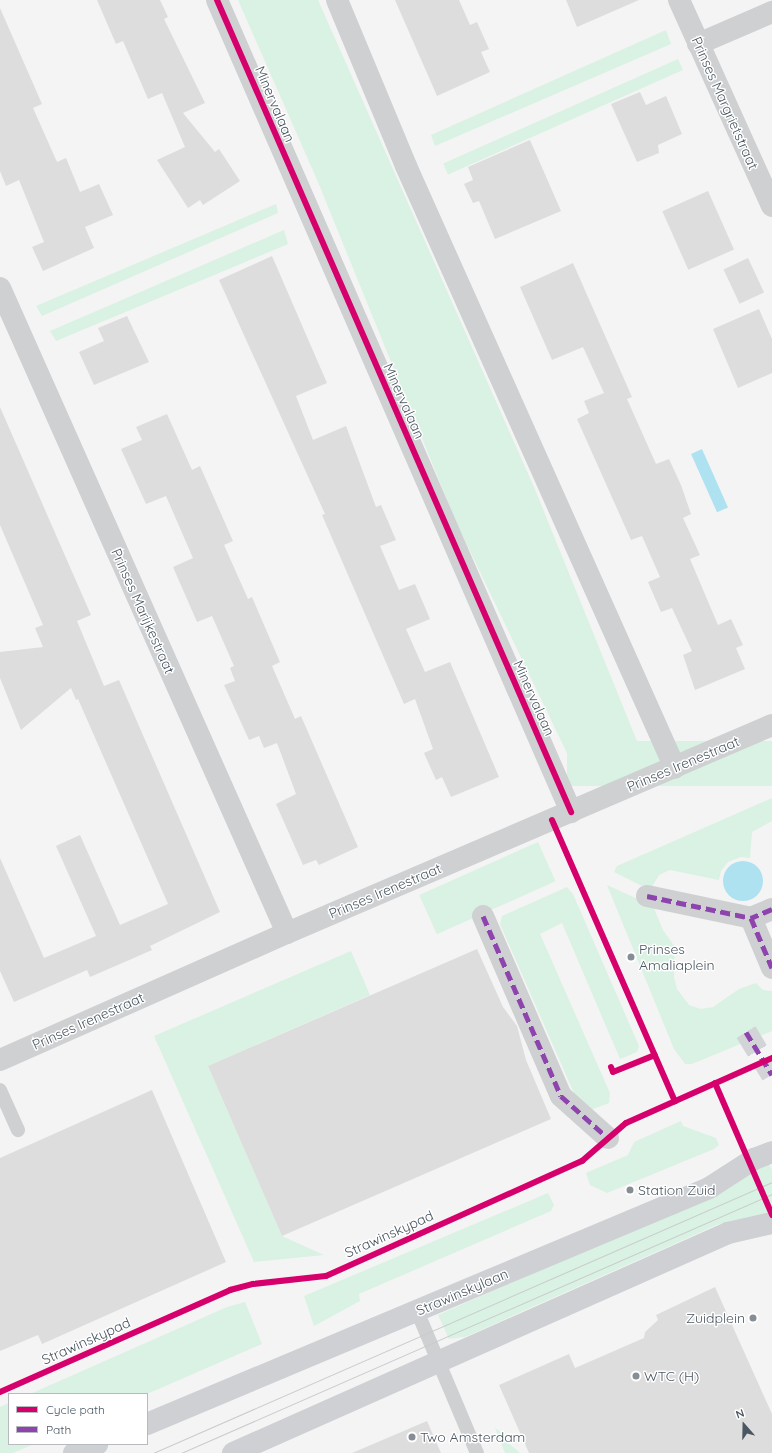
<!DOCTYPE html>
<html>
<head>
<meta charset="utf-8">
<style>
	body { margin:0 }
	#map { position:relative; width:772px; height:1453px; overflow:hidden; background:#f4f4f4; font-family:Quicksand,sans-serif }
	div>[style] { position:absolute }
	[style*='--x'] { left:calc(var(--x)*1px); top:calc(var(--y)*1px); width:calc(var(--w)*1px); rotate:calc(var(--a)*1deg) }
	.green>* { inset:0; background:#d9f2e3; transform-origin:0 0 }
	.water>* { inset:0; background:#aee2f0; transform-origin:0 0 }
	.round { border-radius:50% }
	.building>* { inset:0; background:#ddddde; transform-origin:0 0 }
	.street-tunnel>* { height:22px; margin-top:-11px; transform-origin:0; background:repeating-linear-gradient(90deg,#d2d4d7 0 22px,transparent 0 33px) }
	.lane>* { height:14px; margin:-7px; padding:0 7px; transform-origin:7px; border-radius:7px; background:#ced0d2 }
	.street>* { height:22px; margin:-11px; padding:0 11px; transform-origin:11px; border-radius:11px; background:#ced0d2 }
	.secondary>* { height:22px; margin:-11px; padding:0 11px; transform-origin:11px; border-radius:11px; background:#ced0d4 }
	.tram>* { height:1px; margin:-0.5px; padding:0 0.5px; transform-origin:0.5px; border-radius:0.5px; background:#c9cacc }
	.quiet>* { height:5px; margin-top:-2.5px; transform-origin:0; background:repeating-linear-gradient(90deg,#8e44ad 0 10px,transparent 0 15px) }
	.cycleway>* { height:6px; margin:-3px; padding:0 3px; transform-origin:3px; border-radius:3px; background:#d6006c }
	.dots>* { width:11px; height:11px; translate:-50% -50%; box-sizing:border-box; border:2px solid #fff; border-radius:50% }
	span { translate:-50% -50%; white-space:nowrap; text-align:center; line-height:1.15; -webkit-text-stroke:3px #fff; paint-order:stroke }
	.street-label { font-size:14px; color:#4a5661 }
	.poi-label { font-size:14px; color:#4a5661 }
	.left { translate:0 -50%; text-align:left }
	.right { translate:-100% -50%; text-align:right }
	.legend { position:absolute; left:8px; top:1393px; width:140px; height:52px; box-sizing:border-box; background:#fff; border:1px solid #b7bbc0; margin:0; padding:5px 7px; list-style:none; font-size:12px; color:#4a5661 }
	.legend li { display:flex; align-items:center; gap:8px; height:20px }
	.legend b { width:20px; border:1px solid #b7bbc0 }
	.north { position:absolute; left:724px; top:1405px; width:40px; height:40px; -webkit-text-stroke:3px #fff; paint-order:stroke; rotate:340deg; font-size:11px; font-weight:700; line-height:16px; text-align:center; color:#4a5661 }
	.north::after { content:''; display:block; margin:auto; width:14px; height:18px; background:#4a5661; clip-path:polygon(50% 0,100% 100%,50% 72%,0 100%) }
</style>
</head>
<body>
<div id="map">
	<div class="green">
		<div style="clip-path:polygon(238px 0,318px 0,534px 487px,639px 746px,577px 774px,456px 522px,318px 182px)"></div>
		<div style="clip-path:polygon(666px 30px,671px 44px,435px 146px,431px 135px)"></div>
		<div style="left:678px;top:59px;width:12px;height:257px;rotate:66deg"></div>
		<div style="clip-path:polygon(276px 204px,278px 213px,42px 316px,36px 306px)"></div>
		<div style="clip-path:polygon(284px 230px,288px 244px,56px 341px,50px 331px)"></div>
		<div style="left:772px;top:741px;width:45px;height:205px;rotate:90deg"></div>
		<div style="clip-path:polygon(772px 798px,772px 821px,752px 832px,750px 858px,741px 857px,728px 862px,721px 871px,719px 880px,670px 870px,659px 875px,650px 890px,614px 872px,617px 866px)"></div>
		<div style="left:538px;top:842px;width:43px;height:130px;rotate:66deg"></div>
		<div style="clip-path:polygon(607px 885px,653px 906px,663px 930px,675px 947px,674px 977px,677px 989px,689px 1005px,701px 1009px,713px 1007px,739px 989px,756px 983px,763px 990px,772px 991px,772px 1031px,692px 1064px,685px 1064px,674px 1049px)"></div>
		<div style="clip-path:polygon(567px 887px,573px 894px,639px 1046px,637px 1052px,620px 1059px,562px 923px,540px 934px,610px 1093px,609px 1103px,588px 1111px,580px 1107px,500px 924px,502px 916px)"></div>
		<div style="clip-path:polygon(351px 951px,370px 995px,208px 1066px,282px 1236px,324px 1255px,254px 1262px,154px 1036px)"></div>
		<div style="clip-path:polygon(681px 1121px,683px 1126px,716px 1138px,719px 1145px,714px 1149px,607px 1193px,590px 1185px,586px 1173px,628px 1155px,634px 1142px)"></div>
		<div style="clip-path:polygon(768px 1161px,772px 1170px,772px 1215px,719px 1224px,465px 1337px,449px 1339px,438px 1315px,718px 1192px)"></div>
		<div style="clip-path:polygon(548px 1193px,554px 1205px,551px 1211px,359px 1294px,360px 1301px,314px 1326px,304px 1296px)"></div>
		<div style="clip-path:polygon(245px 1302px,262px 1344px,147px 1394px,30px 1394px,227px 1307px)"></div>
		<div style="clip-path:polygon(9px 1403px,9px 1444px,34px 1444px,13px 1453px,0 1453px,0 1407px)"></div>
		<div style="clip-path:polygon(495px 1428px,502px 1433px,507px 1442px,520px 1453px,505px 1453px)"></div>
	</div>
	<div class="water">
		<div style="left:702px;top:449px;width:64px;height:12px;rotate:66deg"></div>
		<div class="round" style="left:723px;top:861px;width:40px;height:40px"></div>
	</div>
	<div class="building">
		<div style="clip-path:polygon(97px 0,160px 0,168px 17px,164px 19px,205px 103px,183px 113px,215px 152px,219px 149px,240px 181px,203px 205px,200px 200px,188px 208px,157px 160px,185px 147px,162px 93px,148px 99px,123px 41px,116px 44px)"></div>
		<div style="clip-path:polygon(395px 0,459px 0,470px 25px,477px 22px,489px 49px,481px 52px,490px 72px,437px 96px)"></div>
		<div style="clip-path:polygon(566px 0,639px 0,577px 27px)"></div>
		<div style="clip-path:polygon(0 8px,42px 104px,33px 108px,57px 162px,66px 158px,80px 192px,99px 184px,113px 215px,85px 227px,94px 248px,43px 271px,32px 247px,44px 242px,19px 180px,6px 186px,0 171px)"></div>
		<div style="clip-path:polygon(640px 92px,646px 105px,666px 96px,682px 134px,658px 145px,659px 153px,637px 162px,611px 104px)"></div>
		<div style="clip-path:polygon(530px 140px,561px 211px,495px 239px,479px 201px,473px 203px,464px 184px,473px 180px,468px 167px)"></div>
		<div style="left:708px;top:191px;width:64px;height:50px;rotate:66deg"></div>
		<div style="clip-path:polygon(272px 256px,327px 383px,296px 396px,313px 440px,346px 426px,376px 507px,381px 505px,396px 540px,380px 546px,399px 590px,415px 584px,430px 619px,406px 629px,425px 672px,450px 662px,499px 777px,451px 797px,442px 777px,436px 780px,424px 753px,433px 749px,415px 699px,404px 704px,322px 515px,325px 514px,219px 280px)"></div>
		<div style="left:748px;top:258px;width:38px;height:27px;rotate:65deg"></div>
		<div style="clip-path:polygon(573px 263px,632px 397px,627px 399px,656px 464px,669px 459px,681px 485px,691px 514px,683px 518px,700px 555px,690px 559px,718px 625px,731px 619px,743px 645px,736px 648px,745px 669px,695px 690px,683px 655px,692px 651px,672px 608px,661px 612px,648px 582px,660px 577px,642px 536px,631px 540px,577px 419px,589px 413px,584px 401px,604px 393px,583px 347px,552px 360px,520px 287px)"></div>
		<div style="clip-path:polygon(759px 309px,772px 339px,772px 373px,738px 388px,713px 329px)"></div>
		<div style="clip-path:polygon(127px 316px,149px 362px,94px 385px,79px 352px,104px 341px,98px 328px)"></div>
		<div style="clip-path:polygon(0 407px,91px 615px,77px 621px,104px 686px,119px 680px,220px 912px,150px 946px,152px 950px,127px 961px,90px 977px,87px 970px,14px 1002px,0 971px,0 858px,44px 958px,96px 936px,56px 846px,80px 835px,120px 925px,168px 904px,78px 699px,76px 700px,71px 688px,21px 730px,0 678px,0 652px,43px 647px,35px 628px,43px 625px,0 525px)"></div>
		<div style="clip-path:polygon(167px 414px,192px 470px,200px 466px,233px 541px,224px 545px,248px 599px,252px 597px,280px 662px,272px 666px,295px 719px,301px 716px,358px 847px,319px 865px,316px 860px,303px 865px,276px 804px,296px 794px,277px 743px,264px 748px,259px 736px,249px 740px,224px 685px,235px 681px,230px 668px,234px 666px,212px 616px,197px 622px,173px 567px,193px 558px,166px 496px,146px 504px,121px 449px,142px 440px,136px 427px)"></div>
		<div style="clip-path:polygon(477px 949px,503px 1007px,517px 1026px,526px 1060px,551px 1119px,282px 1236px,208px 1066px)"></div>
		<div style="clip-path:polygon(152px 1090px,226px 1262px,42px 1344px,38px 1335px,0 1351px,0 1158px)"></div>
		<div style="clip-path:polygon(715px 1287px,772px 1414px,772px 1453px,529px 1453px,499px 1385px,569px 1354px,575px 1368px,644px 1338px,645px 1332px,658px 1320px,656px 1315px)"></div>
		<div style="clip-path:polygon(427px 1421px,441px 1453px,352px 1453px)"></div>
	</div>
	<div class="street-tunnel">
		<div style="--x:746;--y:1032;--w:50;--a:58.8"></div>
	</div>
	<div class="lane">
		<div style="--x:0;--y:1090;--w:44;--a:65.8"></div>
		<div style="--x:417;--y:1311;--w:154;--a:67.1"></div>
	</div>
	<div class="street">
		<div style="--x:217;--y:0;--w:886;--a:66.44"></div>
		<div style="--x:337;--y:0;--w:180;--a:67.4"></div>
		<div style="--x:406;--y:166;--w:659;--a:65.92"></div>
		<div style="--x:679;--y:0;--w:226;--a:65.7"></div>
		<div style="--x:698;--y:44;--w:81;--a:-23.4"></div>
		<div style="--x:0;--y:288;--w:706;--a:66.01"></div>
		<div style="--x:647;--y:896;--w:106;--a:11.9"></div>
		<div style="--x:772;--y:909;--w:23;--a:157"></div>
		<div style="--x:751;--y:918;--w:54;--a:67.2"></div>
		<div style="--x:483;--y:916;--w:196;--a:66.6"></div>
		<div style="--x:561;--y:1096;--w:63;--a:41.8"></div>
		<div style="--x:0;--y:1060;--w:314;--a:-23.9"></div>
		<div style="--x:287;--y:933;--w:528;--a:-23.21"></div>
	</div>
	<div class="secondary">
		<div style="--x:147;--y:1424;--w:610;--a:-22.78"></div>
		<div style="--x:709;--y:1188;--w:54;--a:-32.8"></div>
		<div style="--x:754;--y:1159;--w:19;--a:-21"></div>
		<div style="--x:74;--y:1453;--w:25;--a:-21"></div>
		<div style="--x:233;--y:1453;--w:542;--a:-23.96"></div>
		<div style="--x:728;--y:1233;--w:45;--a:-12.8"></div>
	</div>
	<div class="tram">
		<div style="--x:153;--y:1453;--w:676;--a:-23.64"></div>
		<div style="--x:181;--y:1453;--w:645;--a:-23.66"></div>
	</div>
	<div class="quiet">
		<div style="--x:647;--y:896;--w:106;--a:11.9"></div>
		<div style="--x:772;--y:909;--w:23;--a:157"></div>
		<div style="--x:751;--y:918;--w:54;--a:67.2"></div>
		<div style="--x:483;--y:916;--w:196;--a:66.6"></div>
		<div style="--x:561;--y:1096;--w:63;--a:41.8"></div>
		<div style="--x:746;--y:1032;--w:50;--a:58.8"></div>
	</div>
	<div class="cycleway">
		<div style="--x:217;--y:0;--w:886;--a:66.44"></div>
		<div style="--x:552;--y:820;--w:307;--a:66.4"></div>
		<div style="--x:611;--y:1067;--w:5;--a:68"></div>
		<div style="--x:613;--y:1072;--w:45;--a:-22"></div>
		<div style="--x:715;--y:1083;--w:144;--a:66.6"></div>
		<div style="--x:0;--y:1392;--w:252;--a:-23.9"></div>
		<div style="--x:230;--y:1290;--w:24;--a:-15"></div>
		<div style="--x:253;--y:1284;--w:73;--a:-6.3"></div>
		<div style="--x:326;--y:1276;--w:281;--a:-24.2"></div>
		<div style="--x:582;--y:1161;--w:58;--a:-40.8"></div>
		<div style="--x:626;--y:1123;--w:160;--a:-24"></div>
	</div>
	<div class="dots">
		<div style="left:631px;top:957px;background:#868d94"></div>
		<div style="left:630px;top:1190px;background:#868d94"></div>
		<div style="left:753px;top:1318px;background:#868d94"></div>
		<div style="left:636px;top:1376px;background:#868d94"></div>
		<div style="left:412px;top:1437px;background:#868d94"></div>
	</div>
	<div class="street-label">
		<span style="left:725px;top:103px;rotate:66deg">Prinses Margrietstraat</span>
		<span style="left:275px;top:104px;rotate:67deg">Minervalaan</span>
		<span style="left:404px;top:401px;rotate:66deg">Minervalaan</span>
		<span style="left:143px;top:611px;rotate:66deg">Prinses Marijkestraat</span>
		<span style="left:534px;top:698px;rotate:66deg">Minervalaan</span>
		<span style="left:683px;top:764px;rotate:-23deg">Prinses Irenestraat</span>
		<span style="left:385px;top:891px;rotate:-23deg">Prinses Irenestraat</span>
		<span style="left:88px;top:1021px;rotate:-24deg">Prinses Irenestraat</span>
		<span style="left:389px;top:1234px;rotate:-24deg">Strawinskypad</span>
		<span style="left:462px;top:1292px;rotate:-23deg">Strawinskylaan</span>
		<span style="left:86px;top:1341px;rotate:-24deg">Strawinskypad</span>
	</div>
	<div class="poi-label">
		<span class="left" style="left:639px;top:957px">Prinses<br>Amaliaplein</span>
		<span class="left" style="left:638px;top:1190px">Station Zuid</span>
		<span class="right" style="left:745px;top:1318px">Zuidplein</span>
		<span class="left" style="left:644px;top:1376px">WTC (H)</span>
		<span class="left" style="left:420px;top:1437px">Two Amsterdam</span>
	</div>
	<ul class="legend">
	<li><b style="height:5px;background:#d6006c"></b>Cycle path</li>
	<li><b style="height:5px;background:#8e44ad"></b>Path</li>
	</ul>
	<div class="north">N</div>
</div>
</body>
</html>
